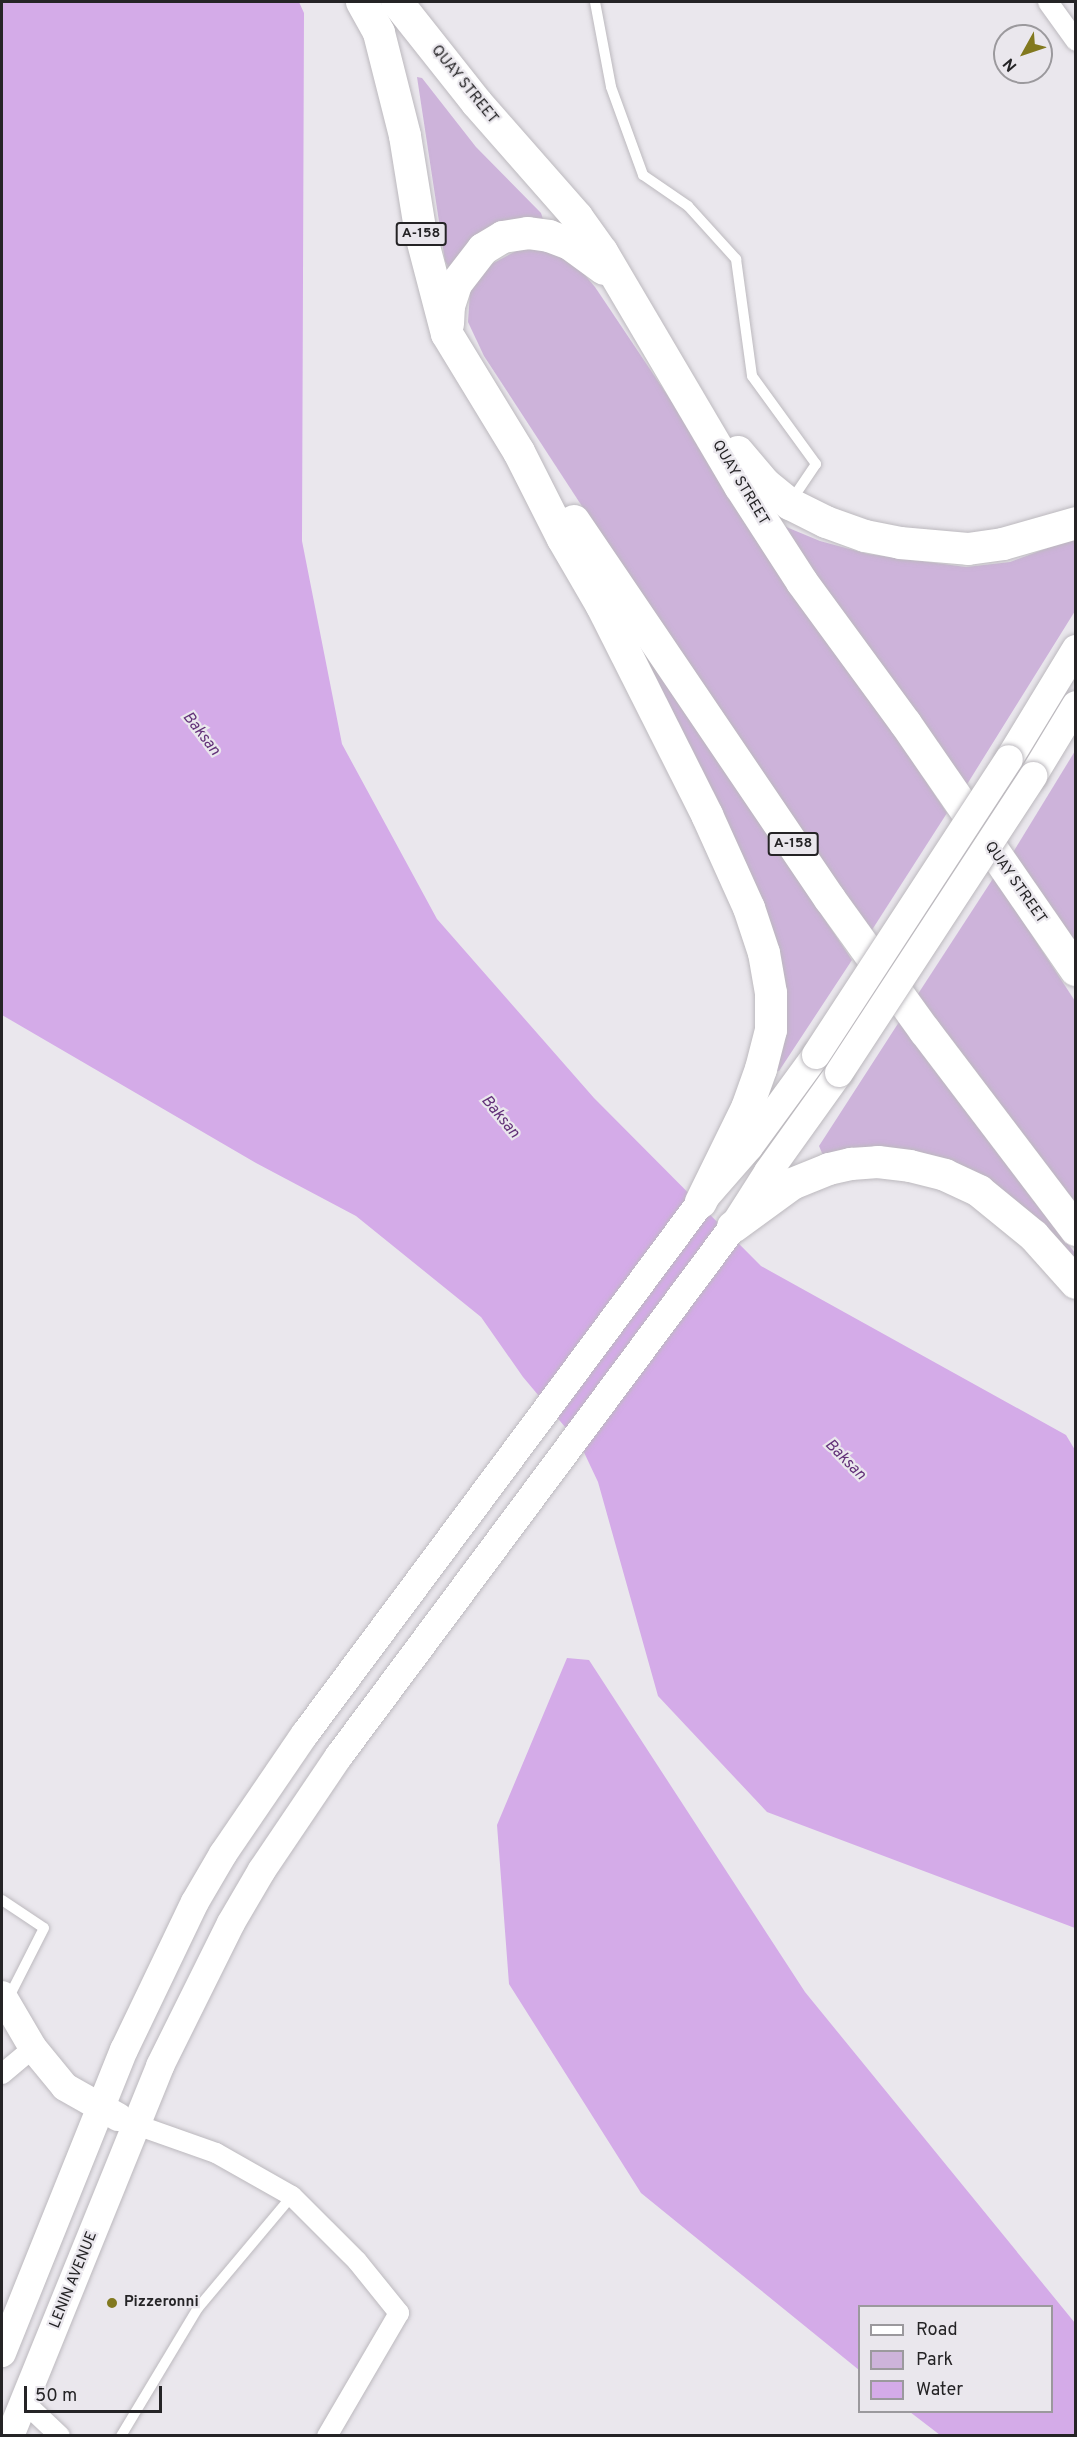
<!DOCTYPE html>
<html>
<head>
<meta charset="utf-8">
<style>
	body { margin:0 }
	#map { position:relative; width:1077px; height:2437px; overflow:hidden; background:#eae7ed; font-family:Overpass,sans-serif }
	div>[style] { position:absolute }
	[style*='--x'] { left:calc(var(--x)*1px); top:calc(var(--y)*1px); width:calc(var(--w)*1px); rotate:calc(var(--a)*1deg) }
	.green>* { inset:0; background:#cdb3da }
	.water>* { inset:0; background:#d4abe8 }
	.roads { filter:drop-shadow(0 0 2px #bcb9be) drop-shadow(0 0 2px #bcb9be) }
	.lane>* { height:10px; margin:-5px; padding:0 5px; transform-origin:5px; border-radius:5px; background:#fff }
	.street>* { height:20px; margin:-10px; padding:0 10px; transform-origin:10px; border-radius:10px; background:#fff }
	.secondary>* { height:28px; margin:-14px; padding:0 14px; transform-origin:14px; border-radius:14px; background:#fff }
	.primary>* { height:32px; margin:-16px; padding:0 16px; transform-origin:16px; border-radius:16px; background:#fff }
	.bridges { filter:drop-shadow(0 0 2px #bcb9be) drop-shadow(0 0 2px #bcb9be) }
	.secondary-bridge>* { height:28px; margin:-14px; padding:0 14px; transform-origin:14px; border-radius:14px; background:#fff }
	.dots>* { width:16px; height:16px; translate:-50% -50%; box-sizing:border-box; border:3px solid #eae7ed; border-radius:50% }
	span { translate:-50% -50%; white-space:nowrap; text-align:center; line-height:1.15; -webkit-text-stroke:4.5px #eae7ed; paint-order:stroke }
	.shield-label span { padding:2px 4px; background:#eae7ed; border:2px solid; border-radius:4px; -webkit-text-stroke-width:0 }
	.shield-label { font-size:14px; color:#252426; font-weight:700 }
	.street-label { font-size:15px; color:#252426 }
	.poi-label { font-size:15px; color:#252426; font-weight:700 }
	.left { translate:0 -50%; text-align:left }
	.water-label { font-size:16px; color:#623178; font-style:italic }
	.frame { position:absolute; inset:0; border:3px solid #252426; pointer-events:none }
	.legend { position:absolute; left:858px; top:2305px; width:195px; height:108px; box-sizing:border-box; background:#eae7ed; border:2px solid #9b999d; margin:0; padding:8px 10px; list-style:none; font-size:18px; color:#252426 }
	.legend li { display:flex; align-items:center; gap:12px; height:30px }
	.legend b { width:30px; border:2px solid #9b999d }
	.north { position:absolute; left:993px; top:24px; width:60px; height:60px; box-sizing:border-box; background:#eae7ed; border:2px solid #9b999d; border-radius:50%; rotate:230deg; font-size:16px; font-weight:700; line-height:24px; text-align:center; color:#252426 }
	.north::after { content:''; display:block; margin:auto; width:21px; height:27px; background:#82791f; clip-path:polygon(50% 0,100% 100%,50% 72%,0 100%) }
	.scale { position:absolute; left:24px; top:2386px; width:138px; height:27px; box-sizing:border-box; border:3px solid #252426; border-top:0; padding-left:8px; font-size:18px; line-height:21px; white-space:nowrap; color:#252426; -webkit-text-stroke:4px #eae7ed; paint-order:stroke }
</style>
</head>
<body>
<div id="map">
	<div class="green">
		<div style="clip-path:polygon(417px 77px,422px 78px,476px 147px,541px 213px,543px 219px,449px 268px,445px 261px)"></div>
		<div style="clip-path:polygon(518px 250px,545px 250px,573px 261px,595px 287px,947px 813px,870px 933px,636px 589px,484px 356px,468px 322px,470px 291px,488px 266px)"></div>
		<div style="clip-path:polygon(779px 524px,820px 541px,868px 554px,966px 567px,1010px 562px,1075px 538px,1075px 611px,966px 786px)"></div>
		<div style="clip-path:polygon(610px 600px,852px 960px,779px 1071px,772px 1069px,782px 992px)"></div>
		<div style="clip-path:polygon(1075px 751px,1075px 947px,1012px 854px)"></div>
		<div style="clip-path:polygon(994px 877px,1075px 1001px,1075px 1210px,916px 997px)"></div>
		<div style="clip-path:polygon(899px 1022px,1075px 1253px,1075px 1269px,1008px 1198px,825px 1160px,819px 1146px)"></div>
	</div>
	<div class="water">
		<div style="clip-path:polygon(2px 2px,299px 2px,304px 13px,302px 541px,342px 744px,437px 919px,594px 1098px,761px 1266px,1066px 1435px,1075px 1450px,1075px 1928px,767px 1812px,658px 1696px,598px 1482px,581px 1446px,523px 1377px,481px 1317px,356px 1216px,256px 1163px,2px 1015px)"></div>
		<div style="clip-path:polygon(567px 1658px,589px 1660px,805px 1992px,1075px 2323px,1075px 2435px,940px 2435px,910px 2412px,1052px 2412px,1052px 2306px,860px 2306px,859px 2370px,641px 2193px,509px 1984px,497px 1825px)"></div>
	</div>
	<div class="roads">
		<div class="lane">
			<div style="--x:595;--y:2;--w:86;--a:79.3"></div>
			<div style="--x:611;--y:87;--w:94;--a:70"></div>
			<div style="--x:643;--y:175;--w:55;--a:34.6"></div>
			<div style="--x:688;--y:206;--w:72;--a:47.8"></div>
			<div style="--x:736;--y:259;--w:118;--a:82.2"></div>
			<div style="--x:752;--y:376;--w:109;--a:54"></div>
			<div style="--x:816;--y:464;--w:45;--a:124"></div>
			<div style="--x:2;--y:1900;--w:50;--a:33.7"></div>
			<div style="--x:44;--y:1928;--w:80;--a:116.9"></div>
			<div style="--x:121;--y:2436;--w:149;--a:-59"></div>
			<div style="--x:198;--y:2308;--w:146;--a:-50"></div>
		</div>
		<div class="street">
			<div style="--x:1048;--y:2;--w:48;--a:54.3"></div>
			<div style="--x:2;--y:2074;--w:40;--a:-40"></div>
			<div style="--x:134;--y:2124;--w:87;--a:19.5"></div>
			<div style="--x:216;--y:2153;--w:87;--a:29.5"></div>
			<div style="--x:292;--y:2196;--w:92;--a:45"></div>
			<div style="--x:357;--y:2261;--w:67;--a:51.1"></div>
			<div style="--x:399;--y:2313;--w:143;--a:120.3"></div>
			<div style="--x:25;--y:2403;--w:48;--a:43.3"></div>
		</div>
		<div class="secondary">
			<div style="--x:1009;--y:759;--w:129;--a:-58.7"></div>
			<div style="--x:1033;--y:776;--w:83;--a:-58.8"></div>
			<div style="--x:2;--y:1995;--w:61;--a:59.7"></div>
			<div style="--x:33;--y:2048;--w:50;--a:50.6"></div>
			<div style="--x:65;--y:2087;--w:61;--a:29.5"></div>
			<div style="--x:2;--y:2353;--w:327;--a:-68.1"></div>
			<div style="--x:124;--y:2050;--w:164;--a:-64.4"></div>
			<div style="--x:195;--y:1902;--w:56;--a:-59.7"></div>
			<div style="--x:223;--y:1854;--w:145;--a:-55.7"></div>
			<div style="--x:305;--y:1734;--w:663;--a:-53.34"></div>
			<div style="--x:701;--y:1202;--w:73;--a:-48.9"></div>
			<div style="--x:749;--y:1147;--w:114;--a:-53.9"></div>
			<div style="--x:10;--y:2436;--w:399;--a:-67.9"></div>
			<div style="--x:160;--y:2066;--w:160;--a:-63.6"></div>
			<div style="--x:231;--y:1923;--w:61;--a:-59.7"></div>
			<div style="--x:262;--y:1870;--w:138;--a:-56"></div>
			<div style="--x:339;--y:1756;--w:660;--a:-53.32"></div>
			<div style="--x:733;--y:1227;--w:65;--a:-57.5"></div>
			<div style="--x:768;--y:1172;--w:122;--a:-54.4"></div>
		</div>
		<div class="primary">
			<div style="--x:362;--y:2;--w:35;--a:61"></div>
			<div style="--x:379;--y:33;--w:106;--a:75.8"></div>
			<div style="--x:405;--y:136;--w:100;--a:80.8"></div>
			<div style="--x:421;--y:235;--w:102;--a:75.3"></div>
			<div style="--x:447;--y:334;--w:138;--a:58.6"></div>
			<div style="--x:519;--y:452;--w:97;--a:63.2"></div>
			<div style="--x:563;--y:539;--w:78;--a:59.8"></div>
			<div style="--x:602;--y:606;--w:234;--a:63.3"></div>
			<div style="--x:707;--y:815;--w:102;--a:65.7"></div>
			<div style="--x:749;--y:908;--w:47;--a:71.6"></div>
			<div style="--x:764;--y:953;--w:41;--a:80.1"></div>
			<div style="--x:771;--y:993;--w:37;--a:90"></div>
			<div style="--x:771;--y:1030;--w:40;--a:104.4"></div>
			<div style="--x:761;--y:1069;--w:41;--a:109.7"></div>
			<div style="--x:747;--y:1108;--w:105;--a:116.1"></div>
			<div style="--x:397;--y:2;--w:129;--a:51.6"></div>
			<div style="--x:477;--y:103;--w:152;--a:48.7"></div>
			<div style="--x:577;--y:217;--w:43;--a:54.5"></div>
			<div style="--x:602;--y:252;--w:272;--a:59.5"></div>
			<div style="--x:740;--y:486;--w:114;--a:57.1"></div>
			<div style="--x:802;--y:582;--w:176;--a:53.8"></div>
			<div style="--x:906;--y:724;--w:299;--a:55.4"></div>
			<div style="--x:448;--y:324;--w:18;--a:-87"></div>
			<div style="--x:449;--y:306;--w:23;--a:-72"></div>
			<div style="--x:456;--y:284;--w:44;--a:-52.4"></div>
			<div style="--x:483;--y:249;--w:23;--a:-31"></div>
			<div style="--x:503;--y:237;--w:25;--a:-9"></div>
			<div style="--x:528;--y:233;--w:21;--a:8"></div>
			<div style="--x:549;--y:236;--w:22;--a:21"></div>
			<div style="--x:570;--y:244;--w:42;--a:36.3"></div>
			<div style="--x:738;--y:452;--w:42;--a:49.8"></div>
			<div style="--x:765;--y:484;--w:32;--a:39"></div>
			<div style="--x:790;--y:504;--w:40;--a:26.6"></div>
			<div style="--x:826;--y:522;--w:41;--a:19.7"></div>
			<div style="--x:865;--y:536;--w:36;--a:11"></div>
			<div style="--x:900;--y:543;--w:68;--a:5"></div>
			<div style="--x:968;--y:549;--w:35;--a:-8"></div>
			<div style="--x:1003;--y:544;--w:76;--a:-16"></div>
			<div style="--x:574;--y:521;--w:457;--a:55.9"></div>
			<div style="--x:830;--y:899;--w:163;--a:54.3"></div>
			<div style="--x:925;--y:1031;--w:250;--a:52.8"></div>
			<div style="--x:733;--y:1227;--w:73;--a:-36.1"></div>
			<div style="--x:792;--y:1184;--w:40;--a:-22"></div>
			<div style="--x:829;--y:1169;--w:23;--a:-13"></div>
			<div style="--x:851;--y:1164;--w:27;--a:-4"></div>
			<div style="--x:878;--y:1162;--w:32;--a:7"></div>
			<div style="--x:910;--y:1166;--w:36;--a:14"></div>
			<div style="--x:945;--y:1175;--w:38;--a:25"></div>
			<div style="--x:979;--y:1191;--w:71;--a:39.3"></div>
			<div style="--x:1034;--y:1236;--w:63;--a:48.2"></div>
		</div>
	</div>
	<div class="bridges">
		<div class="secondary-bridge">
			<div style="--x:816;--y:1055;--w:353;--a:-56.9"></div>
			<div style="--x:839;--y:1073;--w:355;--a:-56.8"></div>
		</div>
	</div>
	<div class="dots">
		<div style="left:112px;top:2303px;background:#82791f"></div>
	</div>
	<div class="shield-label">
		<span style="left:421px;top:234px">А-158</span>
		<span style="left:793px;top:844px">А-158</span>
	</div>
	<div class="street-label">
		<span style="left:464px;top:85px;rotate:51deg">QUAY STREET</span>
		<span style="left:740px;top:483px;rotate:59deg">QUAY STREET</span>
		<span style="left:1015px;top:883px;rotate:55deg">QUAY STREET</span>
		<span style="left:74px;top:2280px;rotate:-68deg">LENIN AVENUE</span>
	</div>
	<div class="poi-label">
		<span class="left" style="left:124px;top:2303px">Pizzeronni</span>
	</div>
	<div class="water-label">
		<span style="left:201px;top:734px;rotate:52deg">Baksan</span>
		<span style="left:500px;top:1117px;rotate:50deg">Baksan</span>
		<span style="left:845px;top:1460px;rotate:45deg">Baksan</span>
	</div>
	<div class="frame"></div>
	<ul class="legend">
	<li><b style="height:8px;background:#fff"></b>Road</li>
	<li><b style="height:16px;background:#cdb3da"></b>Park</li>
	<li><b style="height:16px;background:#d4abe8"></b>Water</li>
	</ul>
	<div class="north">N</div>
	<div class="scale">50 m</div>
</div>
</body>
</html>
